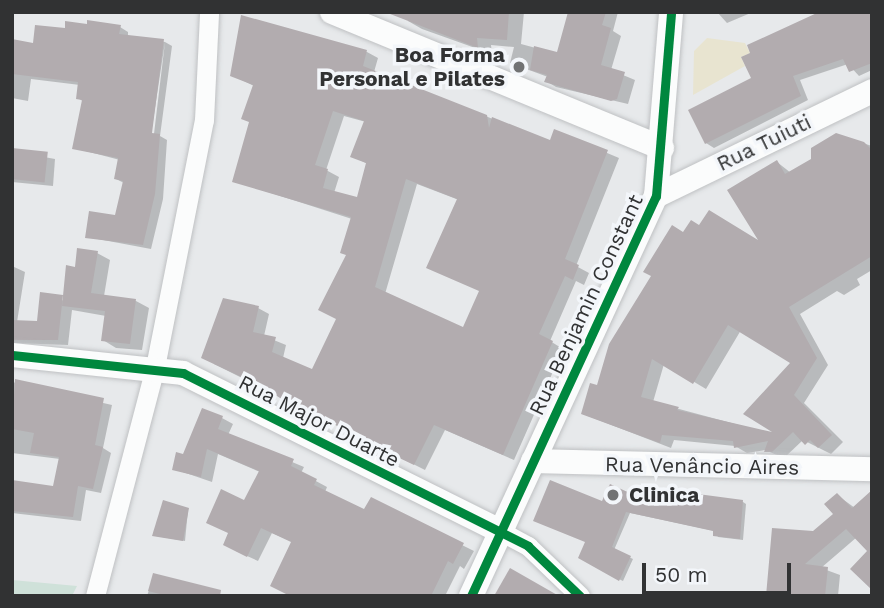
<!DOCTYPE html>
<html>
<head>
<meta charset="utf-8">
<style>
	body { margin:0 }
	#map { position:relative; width:884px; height:608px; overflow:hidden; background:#e7e9eb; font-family:"Work Sans",sans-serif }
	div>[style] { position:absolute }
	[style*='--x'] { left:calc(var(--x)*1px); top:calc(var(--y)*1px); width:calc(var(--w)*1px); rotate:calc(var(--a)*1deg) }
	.green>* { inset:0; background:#cfe1d9 }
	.sand>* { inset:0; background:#e8e4d0 }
	.shadow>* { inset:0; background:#0003 }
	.building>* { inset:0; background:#b2acaf; transform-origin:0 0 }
	.roads { filter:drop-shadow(0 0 2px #bfc1c3) drop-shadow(0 0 2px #bfc1c3) }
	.minor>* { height:19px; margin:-9.5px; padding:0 9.5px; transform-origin:9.5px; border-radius:9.5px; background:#fbfcfc }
	.tertiary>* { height:24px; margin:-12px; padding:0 12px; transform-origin:12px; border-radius:12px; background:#fbfcfc }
	.cycleway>* { height:9px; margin:-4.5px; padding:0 4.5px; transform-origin:4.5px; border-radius:4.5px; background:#00873e }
	.dots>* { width:19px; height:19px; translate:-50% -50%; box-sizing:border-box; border:4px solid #f3f6fa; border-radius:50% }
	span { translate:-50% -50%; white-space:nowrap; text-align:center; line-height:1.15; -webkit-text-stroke:7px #f3f6fa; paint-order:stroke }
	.poi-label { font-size:21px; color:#313233; font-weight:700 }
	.right { translate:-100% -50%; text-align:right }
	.left { translate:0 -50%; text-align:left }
	.street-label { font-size:21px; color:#313233 }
	.frame { position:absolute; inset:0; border:14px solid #313233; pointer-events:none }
	.scale { position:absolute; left:642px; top:563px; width:149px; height:32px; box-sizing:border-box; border:4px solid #313233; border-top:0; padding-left:9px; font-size:21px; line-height:24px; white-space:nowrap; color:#313233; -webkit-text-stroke:5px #f3f6fa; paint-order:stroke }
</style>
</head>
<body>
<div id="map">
	<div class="green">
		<div style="clip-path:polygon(12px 580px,77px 586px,72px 596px,12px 596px)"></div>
	</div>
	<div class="sand">
		<div style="clip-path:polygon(707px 38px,745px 43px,750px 53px,741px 57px,745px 66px,693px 95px,694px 51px)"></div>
	</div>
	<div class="shadow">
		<div style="clip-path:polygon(409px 12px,524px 12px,521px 44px,558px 54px,570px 12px,618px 12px,613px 31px,621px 36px,611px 70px,635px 80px,628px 104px,556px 87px,546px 81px,548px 77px,510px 63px,514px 47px,491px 45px,492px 54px,422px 29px,408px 21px)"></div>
		<div style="clip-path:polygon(717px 12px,753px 12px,727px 23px)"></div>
		<div style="clip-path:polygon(872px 12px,872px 70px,859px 76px,848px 64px,800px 80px,808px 100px,714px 148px,706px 143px,753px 78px)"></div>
		<div style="clip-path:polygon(evenodd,242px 17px,367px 52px,378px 58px,374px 72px,551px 142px,555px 131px,619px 158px,576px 266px,589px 273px,584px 285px,576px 281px,550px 341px,563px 349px,514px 460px,445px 430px,425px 470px,214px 364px,258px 308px,269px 314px,264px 336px,286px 345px,283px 358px,313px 372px,338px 319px,352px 219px,234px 181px,251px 123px,254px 86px,232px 75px,242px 17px,344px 116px,366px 122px,352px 156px,368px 164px,358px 199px,334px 193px,339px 177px,326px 170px,344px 116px,242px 17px,417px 184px,459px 200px,481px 291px,464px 330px,385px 294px,417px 184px)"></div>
		<div style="clip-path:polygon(120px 27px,128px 32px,128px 37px,165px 42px,150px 141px,153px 142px,165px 42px,172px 46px,160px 136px,167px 140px,163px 199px,151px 249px,87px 237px,117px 217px,124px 183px,116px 179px,120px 160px,74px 148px,84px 102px,78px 98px,80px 85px,31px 79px,28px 101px,12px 98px,12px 41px,35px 45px,66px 30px)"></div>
		<div style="clip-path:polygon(evenodd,837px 135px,872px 146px,872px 270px,857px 279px,860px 285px,844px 295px,837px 291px,800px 314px,828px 365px,804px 403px,843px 442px,831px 454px,803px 440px,784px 458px,765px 450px,747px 453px,735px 446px,674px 440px,671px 448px,583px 414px,684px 234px,700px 227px,763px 245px,777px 162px,791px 173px,813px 160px,837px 135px,741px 330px,793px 363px,780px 436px,653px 402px,664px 364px,706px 389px,741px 330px)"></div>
		<div style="clip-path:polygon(12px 151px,55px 159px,53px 186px,12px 182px)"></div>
		<div style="clip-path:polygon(97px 253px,110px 260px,104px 296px,136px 301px,149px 308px,142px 350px,116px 348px,103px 340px,106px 316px,72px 310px,68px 345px,12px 343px,12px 266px,25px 272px,17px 322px,39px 323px,65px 298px,77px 269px)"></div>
		<div style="clip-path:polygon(12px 382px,112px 405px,103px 448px,111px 453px,101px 493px,86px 490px,81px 521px,12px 513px,12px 484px,55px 488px,60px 459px,12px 453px)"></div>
		<div style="clip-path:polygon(222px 418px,233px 424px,228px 435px,304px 467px,301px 473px,327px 487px,325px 492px,365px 511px,371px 500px,474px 551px,464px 569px,460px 566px,445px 596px,292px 596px,293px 542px,272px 533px,258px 561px,236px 551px,230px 534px,260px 472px,218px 454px,212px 482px,174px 469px)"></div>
		<div style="clip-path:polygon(837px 495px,855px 508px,870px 551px,857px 537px,821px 568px,840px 575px,838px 596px,768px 596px,814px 533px,835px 514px)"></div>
		<div style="clip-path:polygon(644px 501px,743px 502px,746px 504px,743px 540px,718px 537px,715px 531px,630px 513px,614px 550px,633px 559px,623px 581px,606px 573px,603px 503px)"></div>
		<div style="clip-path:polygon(188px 510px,185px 541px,156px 536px)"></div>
		<div style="clip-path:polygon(154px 575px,204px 596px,147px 596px)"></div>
	</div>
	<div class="building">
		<div style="clip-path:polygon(385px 12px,509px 12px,507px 40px,477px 38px,478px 48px)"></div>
		<div style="clip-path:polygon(568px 12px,606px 12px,602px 25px,611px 28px,601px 65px,625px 72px,617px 99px,611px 101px,544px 82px,547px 75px,530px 70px,534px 46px,557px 52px)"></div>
		<div style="clip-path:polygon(819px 12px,872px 12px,872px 63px,849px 72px,843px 59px,793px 76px,801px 96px,705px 144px,688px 110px,751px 78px,741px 57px,750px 53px,747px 45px)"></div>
		<div style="clip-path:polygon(evenodd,241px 15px,367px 50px,363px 66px,487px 115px,489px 128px,492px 117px,550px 140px,554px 129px,608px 150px,565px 259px,579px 265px,573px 280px,565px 276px,539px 334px,553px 341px,503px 455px,434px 425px,414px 465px,391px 454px,393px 450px,294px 407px,263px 387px,201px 358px,223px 298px,259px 306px,253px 332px,276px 337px,272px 352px,312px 369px,336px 319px,318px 310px,346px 255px,340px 253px,351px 217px,232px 182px,249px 122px,241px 119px,253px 85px,230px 76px,241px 15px,333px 111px,364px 121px,350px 157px,366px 163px,357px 197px,323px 188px,328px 169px,315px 165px,333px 111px,241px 15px,406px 179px,457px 199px,426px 268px,479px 291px,463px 327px,375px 287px,406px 179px)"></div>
		<div style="clip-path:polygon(87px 20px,121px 25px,119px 34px,164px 39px,152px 133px,160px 134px,155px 194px,143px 245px,85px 238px,89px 211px,115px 215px,123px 181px,114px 179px,118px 158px,72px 149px,82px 100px,76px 99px,78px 82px,12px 74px,12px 39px,33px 43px,35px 25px,65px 28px,65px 21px,87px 24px)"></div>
		<div style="clip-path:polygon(evenodd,836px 133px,864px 142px,872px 150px,872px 256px,789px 307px,817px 358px,794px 395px,832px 435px,818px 448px,810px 440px,805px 445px,793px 432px,772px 452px,764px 452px,768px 441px,734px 448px,733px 441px,662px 435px,660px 443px,581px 414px,590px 383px,597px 385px,609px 344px,651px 276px,643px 272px,672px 225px,683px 232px,691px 220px,699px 225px,709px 210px,758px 240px,727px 190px,777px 160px,785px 174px,811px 159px,811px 148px,836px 133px,728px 325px,790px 363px,743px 414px,772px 432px,677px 410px,679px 407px,641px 397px,652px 359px,693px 384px,728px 325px)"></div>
		<div style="left:12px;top:148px;width:36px;height:31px;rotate:6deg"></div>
		<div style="clip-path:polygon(77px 248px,98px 251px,91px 293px,136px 299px,130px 344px,101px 341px,105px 311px,62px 306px,66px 265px,75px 267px)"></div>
		<div style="clip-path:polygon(40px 292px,63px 295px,58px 340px,12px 340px,12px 320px,37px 321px)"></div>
		<div style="clip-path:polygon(15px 379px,104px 398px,95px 445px,103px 447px,93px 489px,78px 486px,73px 517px,12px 511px,12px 480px,53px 486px,59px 457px,30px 453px,34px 433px,12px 429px)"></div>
		<div style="clip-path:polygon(202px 408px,223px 416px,218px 429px,294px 459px,291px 466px,317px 479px,314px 485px,364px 509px,371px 497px,464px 543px,453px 564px,448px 561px,431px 596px,290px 596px,270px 586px,291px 542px,261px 528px,247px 557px,223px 545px,228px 533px,206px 523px,221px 489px,244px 500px,259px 471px,207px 449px,201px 477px,172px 470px,176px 452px,183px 454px)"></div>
		<div style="clip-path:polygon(550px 480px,602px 501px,610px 484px,643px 499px,645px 487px,743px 500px,740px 539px,713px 536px,713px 531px,626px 512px,612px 547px,631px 556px,619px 581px,578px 558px,585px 542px,533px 521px)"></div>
		<div style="clip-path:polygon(872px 490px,872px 590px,850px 569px,867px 551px,846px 529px,805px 564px,828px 567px,825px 596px,766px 596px,772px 528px,813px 531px,833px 514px,824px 504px,837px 493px,852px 508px)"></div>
		<div style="clip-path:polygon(163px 500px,189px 508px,183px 541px,152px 536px)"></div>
		<div style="clip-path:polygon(510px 568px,559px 596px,494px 596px)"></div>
		<div style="clip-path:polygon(153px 573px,221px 590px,220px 596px,168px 596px,148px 591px)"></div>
	</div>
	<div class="roads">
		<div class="minor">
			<div style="--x:500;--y:531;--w:32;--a:28"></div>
			<div style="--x:528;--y:546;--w:72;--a:43.9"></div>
			<div style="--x:95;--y:596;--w:237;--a:-75.3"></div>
			<div style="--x:155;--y:367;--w:252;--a:-78.8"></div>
			<div style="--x:204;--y:120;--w:108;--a:-87.3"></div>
		</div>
		<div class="tertiary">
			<div style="--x:332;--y:12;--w:357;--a:22.4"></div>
			<div style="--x:656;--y:196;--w:240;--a:-25.9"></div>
			<div style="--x:12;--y:355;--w:172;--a:6"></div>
			<div style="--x:183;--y:373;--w:354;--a:26.5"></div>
			<div style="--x:533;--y:461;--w:339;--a:1.4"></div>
			<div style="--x:471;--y:596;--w:441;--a:-65.2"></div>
			<div style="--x:656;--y:196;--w:185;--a:-85.3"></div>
		</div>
	</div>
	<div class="cycleway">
		<div style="--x:12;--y:355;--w:172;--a:6"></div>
		<div style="--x:183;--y:373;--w:386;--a:26.6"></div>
		<div style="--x:528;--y:546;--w:72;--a:43.9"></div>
		<div style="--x:471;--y:596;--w:441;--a:-65.2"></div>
		<div style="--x:656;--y:196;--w:185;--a:-85.3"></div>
	</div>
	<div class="dots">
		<div style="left:519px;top:67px;background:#717273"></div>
		<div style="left:613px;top:495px;background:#717273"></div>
	</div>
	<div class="poi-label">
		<span class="right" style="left:505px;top:67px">Boa Forma<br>Personal e Pilates</span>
		<span class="left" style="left:629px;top:495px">Clinica</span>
	</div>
	<div class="street-label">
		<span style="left:764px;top:143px;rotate:-26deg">Rua Tuiuti</span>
		<span style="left:586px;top:305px;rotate:-65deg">Rua Benjamin Constant</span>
		<span style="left:319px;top:421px;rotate:27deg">Rua Major Duarte</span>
		<span style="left:702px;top:466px;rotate:1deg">Rua Venâncio Aires</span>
	</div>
	<div class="frame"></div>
	<div class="scale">50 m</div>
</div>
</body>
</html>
